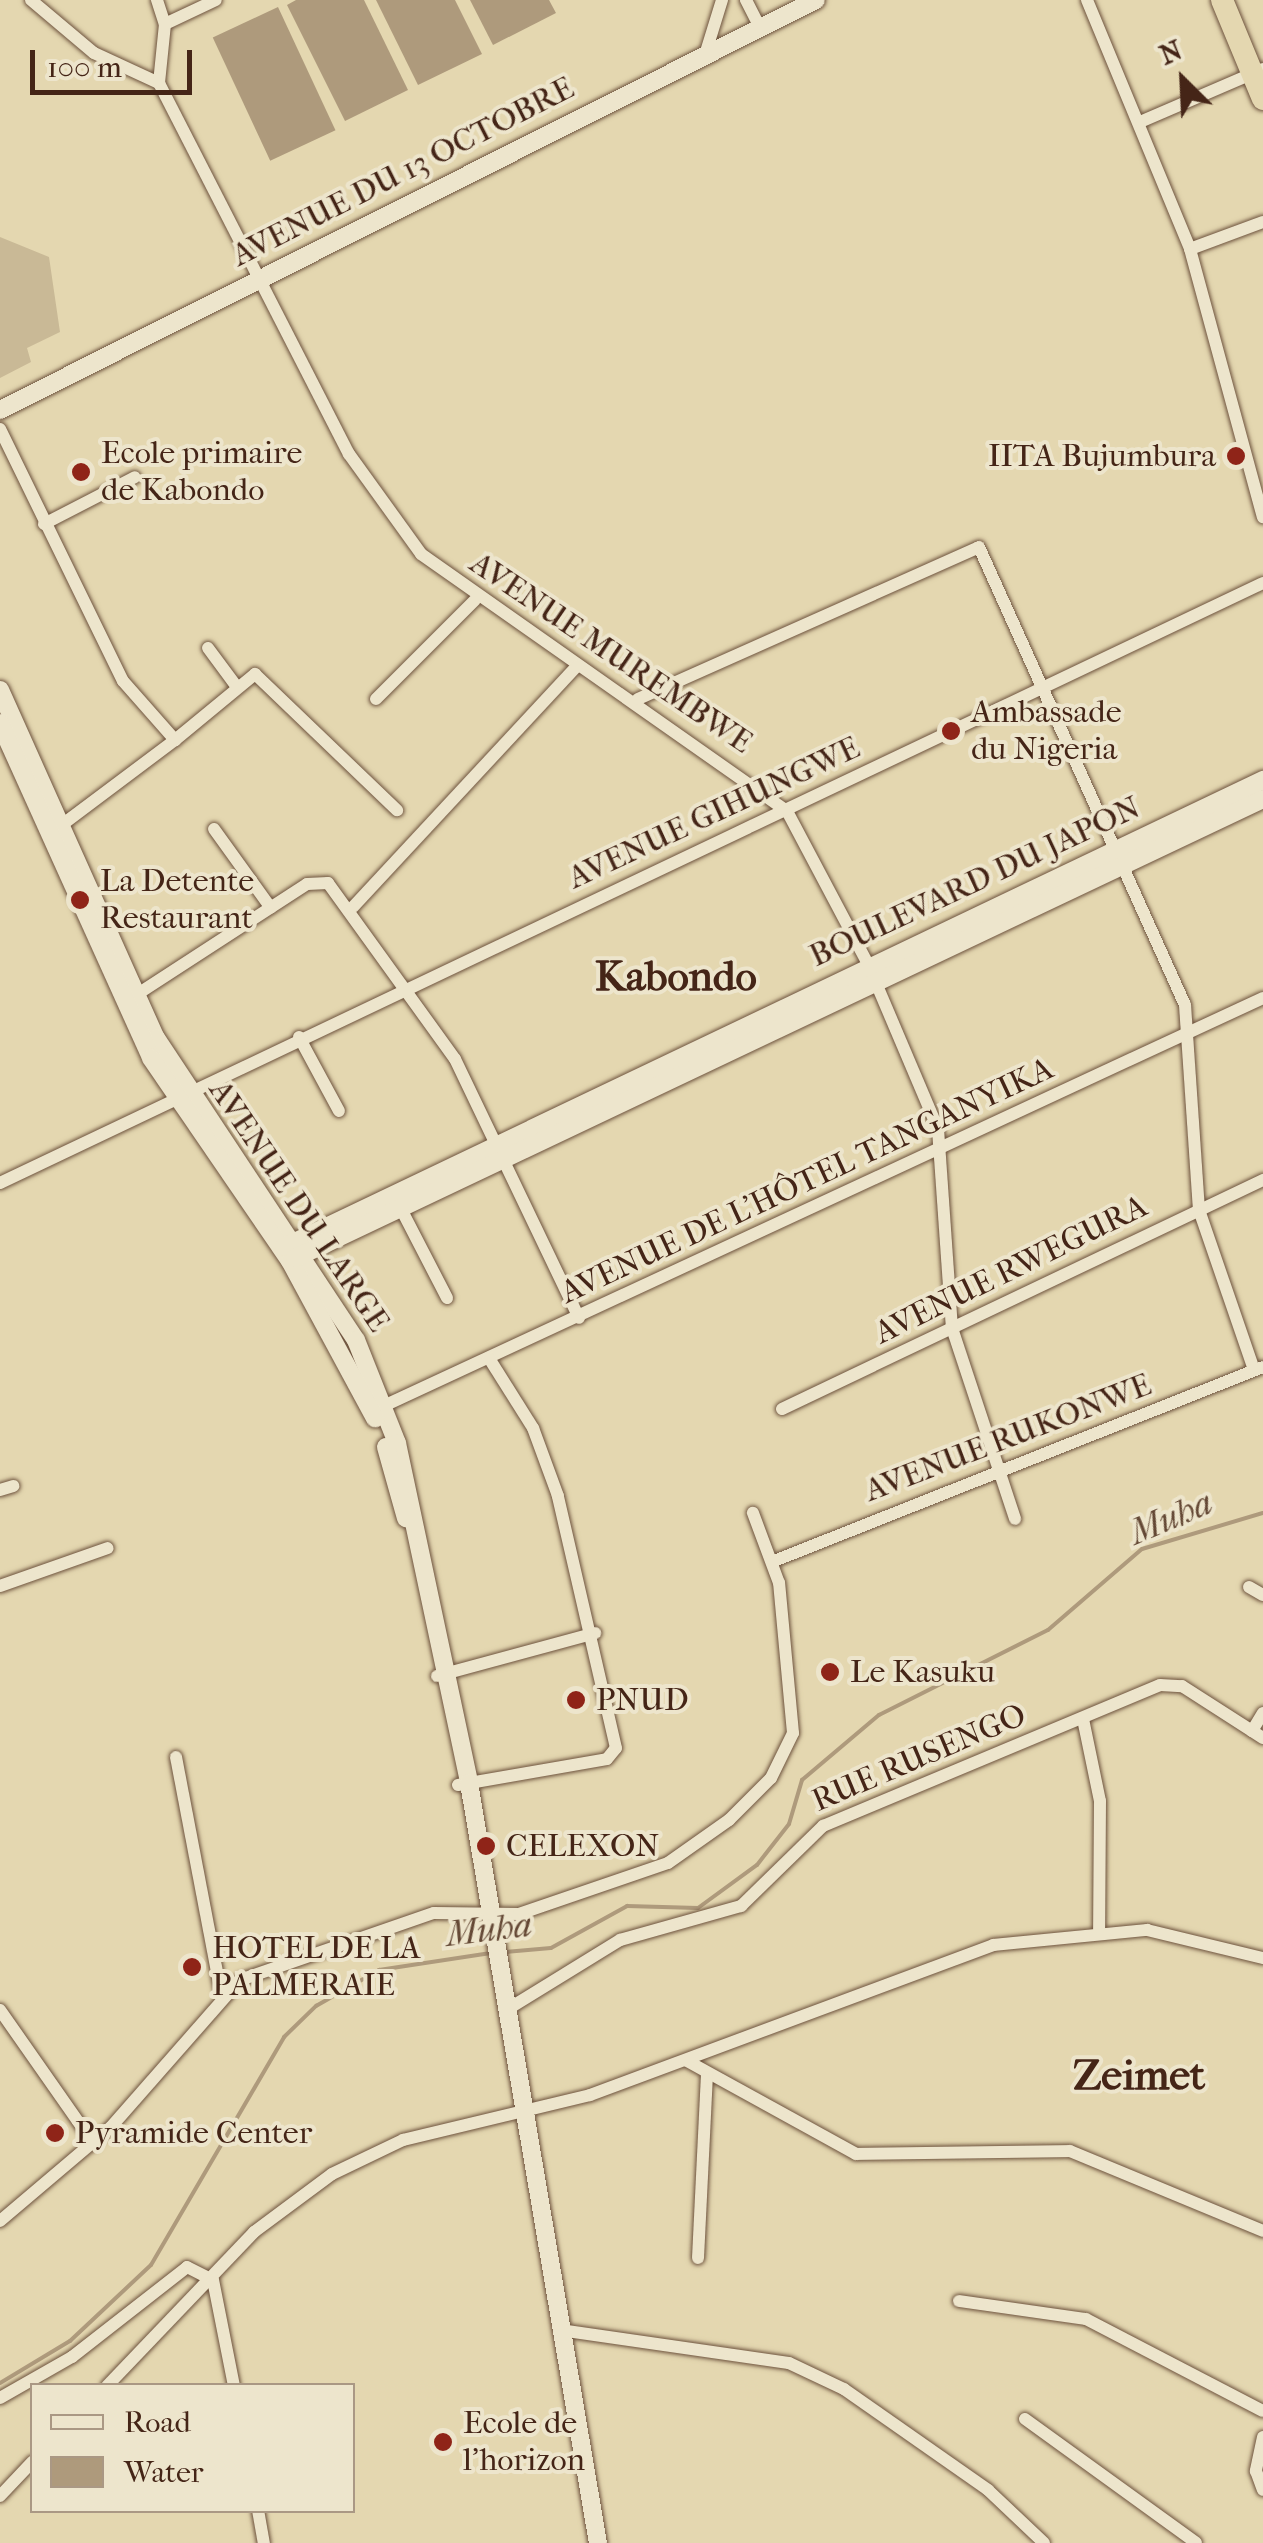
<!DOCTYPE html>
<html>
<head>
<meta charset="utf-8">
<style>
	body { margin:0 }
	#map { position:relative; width:1263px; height:2543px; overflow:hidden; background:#e4d7b0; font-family:"IM FELL French Canon",serif }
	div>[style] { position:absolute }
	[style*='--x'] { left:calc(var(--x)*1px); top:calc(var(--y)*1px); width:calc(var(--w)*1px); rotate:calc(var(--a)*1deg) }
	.green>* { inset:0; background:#c9b996 }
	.water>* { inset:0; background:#ae9a7c; transform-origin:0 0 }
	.stream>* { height:4px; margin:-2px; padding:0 2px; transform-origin:2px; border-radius:2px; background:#ae9a7c }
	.roads { filter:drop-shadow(0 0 2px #6d523d) drop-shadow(0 0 2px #6d523d) }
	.street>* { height:12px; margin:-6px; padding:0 6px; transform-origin:6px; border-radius:6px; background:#ede5cc }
	.secondary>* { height:18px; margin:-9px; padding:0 9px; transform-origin:9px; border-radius:9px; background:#ede5cc }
	.highway>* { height:22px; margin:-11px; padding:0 11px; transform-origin:11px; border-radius:11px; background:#e4d7b0 }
	.dots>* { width:28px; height:28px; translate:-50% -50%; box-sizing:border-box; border:5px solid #ede5cc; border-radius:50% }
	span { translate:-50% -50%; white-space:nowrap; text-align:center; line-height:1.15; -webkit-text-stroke:8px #ede5cc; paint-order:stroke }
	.street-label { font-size:32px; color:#452517 }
	.poi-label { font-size:32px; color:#452517 }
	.left { translate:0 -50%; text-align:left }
	.right { translate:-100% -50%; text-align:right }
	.water-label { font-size:35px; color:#644835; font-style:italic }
	.district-label { font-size:42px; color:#452517; font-weight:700 }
	.legend { position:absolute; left:30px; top:2383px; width:325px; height:130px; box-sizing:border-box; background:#ede5cc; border:2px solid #aa9884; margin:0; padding:12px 18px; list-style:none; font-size:30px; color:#452517 }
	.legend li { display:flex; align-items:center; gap:20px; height:50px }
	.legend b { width:50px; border:2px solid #aa9884 }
	.north { position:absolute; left:1133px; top:30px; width:100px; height:100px; -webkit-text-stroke:8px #ede5cc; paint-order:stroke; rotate:336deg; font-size:28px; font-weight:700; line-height:40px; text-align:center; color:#452517 }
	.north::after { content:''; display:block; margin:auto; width:35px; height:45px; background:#452517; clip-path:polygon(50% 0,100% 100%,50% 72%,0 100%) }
	.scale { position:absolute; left:30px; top:50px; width:162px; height:45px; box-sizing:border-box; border:5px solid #452517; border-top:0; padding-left:12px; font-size:30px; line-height:35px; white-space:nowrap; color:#452517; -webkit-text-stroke:8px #ede5cc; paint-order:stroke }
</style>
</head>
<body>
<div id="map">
	<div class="green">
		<div style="clip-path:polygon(0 237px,49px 257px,60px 332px,27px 348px,31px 362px,0 378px)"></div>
	</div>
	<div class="water">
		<div style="clip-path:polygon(296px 0,364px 0,408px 90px,345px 121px,287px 5px)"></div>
		<div style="clip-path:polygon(376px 0,455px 0,482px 54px,418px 85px)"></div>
		<div style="clip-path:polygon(470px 0,549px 0,556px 13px,493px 45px)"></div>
		<div style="left:278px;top:7px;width:136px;height:72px;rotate:65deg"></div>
	</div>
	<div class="stream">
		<div style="--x:506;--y:1952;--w:45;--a:-5.1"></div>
		<div style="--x:551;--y:1948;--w:87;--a:-28.9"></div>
		<div style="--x:627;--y:1906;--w:71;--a:1.6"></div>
		<div style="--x:698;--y:1908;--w:73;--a:-36.1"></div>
		<div style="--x:757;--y:1865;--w:52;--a:-52"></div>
		<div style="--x:789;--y:1824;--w:46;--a:-73.5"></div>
		<div style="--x:802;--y:1780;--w:101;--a:-40.2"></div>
		<div style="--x:879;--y:1715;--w:189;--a:-26.7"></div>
		<div style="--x:1048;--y:1630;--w:124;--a:-40.8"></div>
		<div style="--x:1142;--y:1549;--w:126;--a:-16.6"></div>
		<div style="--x:0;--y:2383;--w:82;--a:-31"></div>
		<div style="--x:70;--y:2341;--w:111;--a:-43.2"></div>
		<div style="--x:151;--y:2265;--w:264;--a:-59.7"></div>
		<div style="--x:284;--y:2037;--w:45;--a:-44.1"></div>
		<div style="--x:316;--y:2006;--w:73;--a:-29.7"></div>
		<div style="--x:379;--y:1970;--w:113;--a:-8.6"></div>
	</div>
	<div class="roads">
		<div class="street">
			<div style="--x:31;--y:0;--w:82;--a:40.1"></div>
			<div style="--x:94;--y:53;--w:72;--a:24.8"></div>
			<div style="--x:159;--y:83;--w:417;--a:62.9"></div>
			<div style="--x:349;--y:454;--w:123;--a:54.2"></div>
			<div style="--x:421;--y:554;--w:447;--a:35.1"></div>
			<div style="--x:787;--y:811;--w:173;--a:62.1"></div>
			<div style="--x:868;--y:964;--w:179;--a:67"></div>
			<div style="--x:938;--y:1129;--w:199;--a:86"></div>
			<div style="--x:952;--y:1328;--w:201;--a:71.7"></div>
			<div style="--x:157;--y:0;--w:25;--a:72"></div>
			<div style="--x:746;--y:0;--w:30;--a:63"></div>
			<div style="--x:1087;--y:0;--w:269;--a:67.5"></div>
			<div style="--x:1190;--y:249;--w:278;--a:74.8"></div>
			<div style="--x:705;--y:55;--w:58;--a:-72.8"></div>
			<div style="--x:159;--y:83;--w:59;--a:-84.2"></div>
			<div style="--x:165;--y:24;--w:56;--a:-25.2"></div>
			<div style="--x:1140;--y:122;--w:134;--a:-23.3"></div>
			<div style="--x:1190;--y:249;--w:78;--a:-20.3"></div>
			<div style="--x:0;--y:429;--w:280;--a:64"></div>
			<div style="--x:123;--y:681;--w:79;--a:48.6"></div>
			<div style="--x:175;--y:740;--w:151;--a:143.1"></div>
			<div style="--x:44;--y:524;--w:102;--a:-27.3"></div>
			<div style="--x:208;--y:648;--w:49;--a:53.4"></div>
			<div style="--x:376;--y:699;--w:140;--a:-45"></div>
			<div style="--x:638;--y:699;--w:373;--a:-24"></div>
			<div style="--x:979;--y:547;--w:502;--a:65.78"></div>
			<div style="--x:1185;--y:1005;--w:205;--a:86.1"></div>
			<div style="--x:1199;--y:1210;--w:169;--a:71"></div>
			<div style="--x:175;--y:740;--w:104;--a:-39.5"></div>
			<div style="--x:255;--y:674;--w:197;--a:43.8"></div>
			<div style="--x:214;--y:829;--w:97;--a:54.2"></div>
			<div style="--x:353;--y:907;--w:330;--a:-47.1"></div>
			<div style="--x:133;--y:997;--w:207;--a:-33"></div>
			<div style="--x:307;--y:884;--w:21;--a:-3"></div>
			<div style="--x:328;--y:883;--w:217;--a:54.2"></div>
			<div style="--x:455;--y:1059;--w:287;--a:64.4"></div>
			<div style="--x:299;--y:1037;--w:84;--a:61.6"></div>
			<div style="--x:0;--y:1183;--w:1398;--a:-25.41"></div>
			<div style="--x:398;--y:1203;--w:107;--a:62.7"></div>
			<div style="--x:782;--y:1409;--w:533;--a:-25.46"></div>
			<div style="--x:375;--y:1410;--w:979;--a:-24.89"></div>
			<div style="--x:0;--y:1490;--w:14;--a:-17"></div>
			<div style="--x:774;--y:1561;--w:526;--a:-21.64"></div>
			<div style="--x:0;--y:1586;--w:114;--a:-19.4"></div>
			<div style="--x:1249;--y:1587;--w:16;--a:30"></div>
			<div style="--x:437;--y:1676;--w:164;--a:-15.2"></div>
			<div style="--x:1083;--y:1719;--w:84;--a:78.3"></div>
			<div style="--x:1100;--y:1801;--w:128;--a:90.4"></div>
			<div style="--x:1252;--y:1731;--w:21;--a:-59"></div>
			<div style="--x:176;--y:1757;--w:239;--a:79.2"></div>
			<div style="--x:458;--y:1785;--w:151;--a:-9.9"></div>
			<div style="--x:607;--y:1759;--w:14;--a:-51"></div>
			<div style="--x:616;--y:1748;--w:259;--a:-103"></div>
			<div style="--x:558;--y:1496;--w:72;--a:-110.2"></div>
			<div style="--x:533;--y:1428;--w:83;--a:-122.2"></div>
			<div style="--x:508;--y:2009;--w:132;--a:-31.6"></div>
			<div style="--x:620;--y:1940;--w:126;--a:-15.7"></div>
			<div style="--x:741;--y:1906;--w:115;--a:-44.3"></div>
			<div style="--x:823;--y:1826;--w:365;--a:-22.7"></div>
			<div style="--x:1160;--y:1685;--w:22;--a:3"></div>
			<div style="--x:1182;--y:1686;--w:96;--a:32.7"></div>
			<div style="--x:0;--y:2010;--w:164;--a:55"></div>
			<div style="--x:687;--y:2061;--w:193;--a:28.8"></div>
			<div style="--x:856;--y:2154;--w:214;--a:-0.8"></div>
			<div style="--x:1070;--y:2151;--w:209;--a:22.5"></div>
			<div style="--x:0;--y:2221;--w:145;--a:-40.3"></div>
			<div style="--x:111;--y:2127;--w:196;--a:-48.7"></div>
			<div style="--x:240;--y:1980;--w:205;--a:-19.1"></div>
			<div style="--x:434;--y:1913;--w:85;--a:0.7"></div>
			<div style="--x:519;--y:1914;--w:157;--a:-18.9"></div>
			<div style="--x:668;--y:1863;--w:75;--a:-35.2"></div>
			<div style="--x:729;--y:1820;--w:59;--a:-45"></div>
			<div style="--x:771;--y:1778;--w:50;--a:-63.9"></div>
			<div style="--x:793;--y:1733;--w:151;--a:-95.3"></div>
			<div style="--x:779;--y:1583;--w:75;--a:-110.4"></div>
			<div style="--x:698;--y:2258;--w:183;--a:-87.2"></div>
			<div style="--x:959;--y:2301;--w:128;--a:8.1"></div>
			<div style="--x:1086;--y:2319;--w:199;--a:27.5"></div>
			<div style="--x:560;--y:2330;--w:231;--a:8.2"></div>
			<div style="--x:789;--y:2363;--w:61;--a:25.3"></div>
			<div style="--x:844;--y:2389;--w:176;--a:35"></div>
			<div style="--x:988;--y:2490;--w:77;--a:43.4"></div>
			<div style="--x:107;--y:2386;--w:213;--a:-46.3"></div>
			<div style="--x:254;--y:2232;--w:97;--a:-36.6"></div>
			<div style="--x:332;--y:2174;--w:79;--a:-25.6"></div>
			<div style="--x:403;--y:2140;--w:192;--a:-13.5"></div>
			<div style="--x:590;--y:2095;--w:430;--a:-20.4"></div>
			<div style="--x:993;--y:1945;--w:155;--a:-5.6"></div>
			<div style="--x:1147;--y:1930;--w:119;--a:13.6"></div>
			<div style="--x:0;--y:2398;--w:83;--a:-29.7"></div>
			<div style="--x:72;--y:2357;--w:146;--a:-38"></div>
			<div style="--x:187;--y:2267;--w:29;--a:27"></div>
			<div style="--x:213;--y:2280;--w:108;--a:78.8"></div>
			<div style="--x:1025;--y:2419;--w:211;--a:35.9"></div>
			<div style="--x:1263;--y:2437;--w:35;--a:102"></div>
			<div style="--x:1256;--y:2471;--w:20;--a:70"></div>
			<div style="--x:0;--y:2496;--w:47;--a:-46.7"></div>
			<div style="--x:258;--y:2510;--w:34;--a:80"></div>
		</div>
		<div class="secondary">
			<div style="--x:0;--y:410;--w:913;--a:-26.68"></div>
			<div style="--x:0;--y:690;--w:381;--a:65.9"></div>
			<div style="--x:156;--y:1038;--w:362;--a:56.5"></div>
			<div style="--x:356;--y:1340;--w:111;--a:68.3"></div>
			<div style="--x:397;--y:1443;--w:348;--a:78"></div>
			<div style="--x:469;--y:1783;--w:771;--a:80.37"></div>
			<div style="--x:0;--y:723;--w:367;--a:65.7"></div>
			<div style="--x:151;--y:1058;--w:246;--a:55.6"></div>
			<div style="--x:290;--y:1261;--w:179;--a:61.6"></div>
			<div style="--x:284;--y:1247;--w:1085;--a:-25.5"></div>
			<div style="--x:295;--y:1258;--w:1071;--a:-25.37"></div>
			<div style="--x:386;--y:1447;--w:74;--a:74.3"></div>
		</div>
		<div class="highway">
			<div style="--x:1222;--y:0;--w:107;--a:67.5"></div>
		</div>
	</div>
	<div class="dots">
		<div style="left:1236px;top:456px;background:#8f2418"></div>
		<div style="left:81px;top:472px;background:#8f2418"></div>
		<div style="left:951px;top:731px;background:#8f2418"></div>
		<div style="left:80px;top:900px;background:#8f2418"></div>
		<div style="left:830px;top:1672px;background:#8f2418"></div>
		<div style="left:576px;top:1700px;background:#8f2418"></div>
		<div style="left:486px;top:1846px;background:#8f2418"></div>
		<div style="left:192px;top:1967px;background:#8f2418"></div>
		<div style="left:55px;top:2133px;background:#8f2418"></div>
		<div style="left:443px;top:2442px;background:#8f2418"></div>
	</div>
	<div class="street-label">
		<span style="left:403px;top:172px;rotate:-27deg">AVENUE DU 13 OCTOBRE</span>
		<span style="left:611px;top:653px;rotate:34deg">AVENUE MUREMBWE</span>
		<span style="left:714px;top:813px;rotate:-25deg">AVENUE GIHUNGWE</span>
		<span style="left:975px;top:882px;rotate:-25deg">BOULEVARD DU JAPON</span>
		<span style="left:807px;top:1181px;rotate:-25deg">AVENUE DE L'HÔTEL TANGANYIKA</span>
		<span style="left:299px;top:1206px;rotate:56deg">AVENUE DU LARGE</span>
		<span style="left:1011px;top:1270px;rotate:-26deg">AVENUE RWEGURA</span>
		<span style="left:1008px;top:1438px;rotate:-21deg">AVENUE RUKONWE</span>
		<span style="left:919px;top:1758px;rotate:-23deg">RUE RUSENGO</span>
	</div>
	<div class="poi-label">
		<span class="left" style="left:101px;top:472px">Ecole primaire<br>de Kabondo</span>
		<span class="right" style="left:1216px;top:456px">IITA Bujumbura</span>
		<span class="left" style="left:971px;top:731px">Ambassade<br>du Nigeria</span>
		<span class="left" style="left:100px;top:900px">La Detente<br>Restaurant</span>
		<span class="left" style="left:850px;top:1672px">Le Kasuku</span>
		<span class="left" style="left:596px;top:1700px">PNUD</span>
		<span class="left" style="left:506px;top:1846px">CELEXON</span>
		<span class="left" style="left:212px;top:1967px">HOTEL DE LA<br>PALMERAIE</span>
		<span class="left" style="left:75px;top:2133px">Pyramide Center</span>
		<span class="left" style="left:463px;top:2442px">Ecole de<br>l'horizon</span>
	</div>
	<div class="water-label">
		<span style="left:1171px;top:1518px;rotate:-23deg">Muha</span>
		<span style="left:489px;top:1930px;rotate:-7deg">Muha</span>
	</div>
	<div class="district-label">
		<span style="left:676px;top:977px">Kabondo</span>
		<span style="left:1139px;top:2076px">Zeimet</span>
	</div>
	<ul class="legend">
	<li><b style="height:12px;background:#ede5cc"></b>Road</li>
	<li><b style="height:28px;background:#ae9a7c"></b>Water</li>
	</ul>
	<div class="north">N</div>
	<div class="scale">100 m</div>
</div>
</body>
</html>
